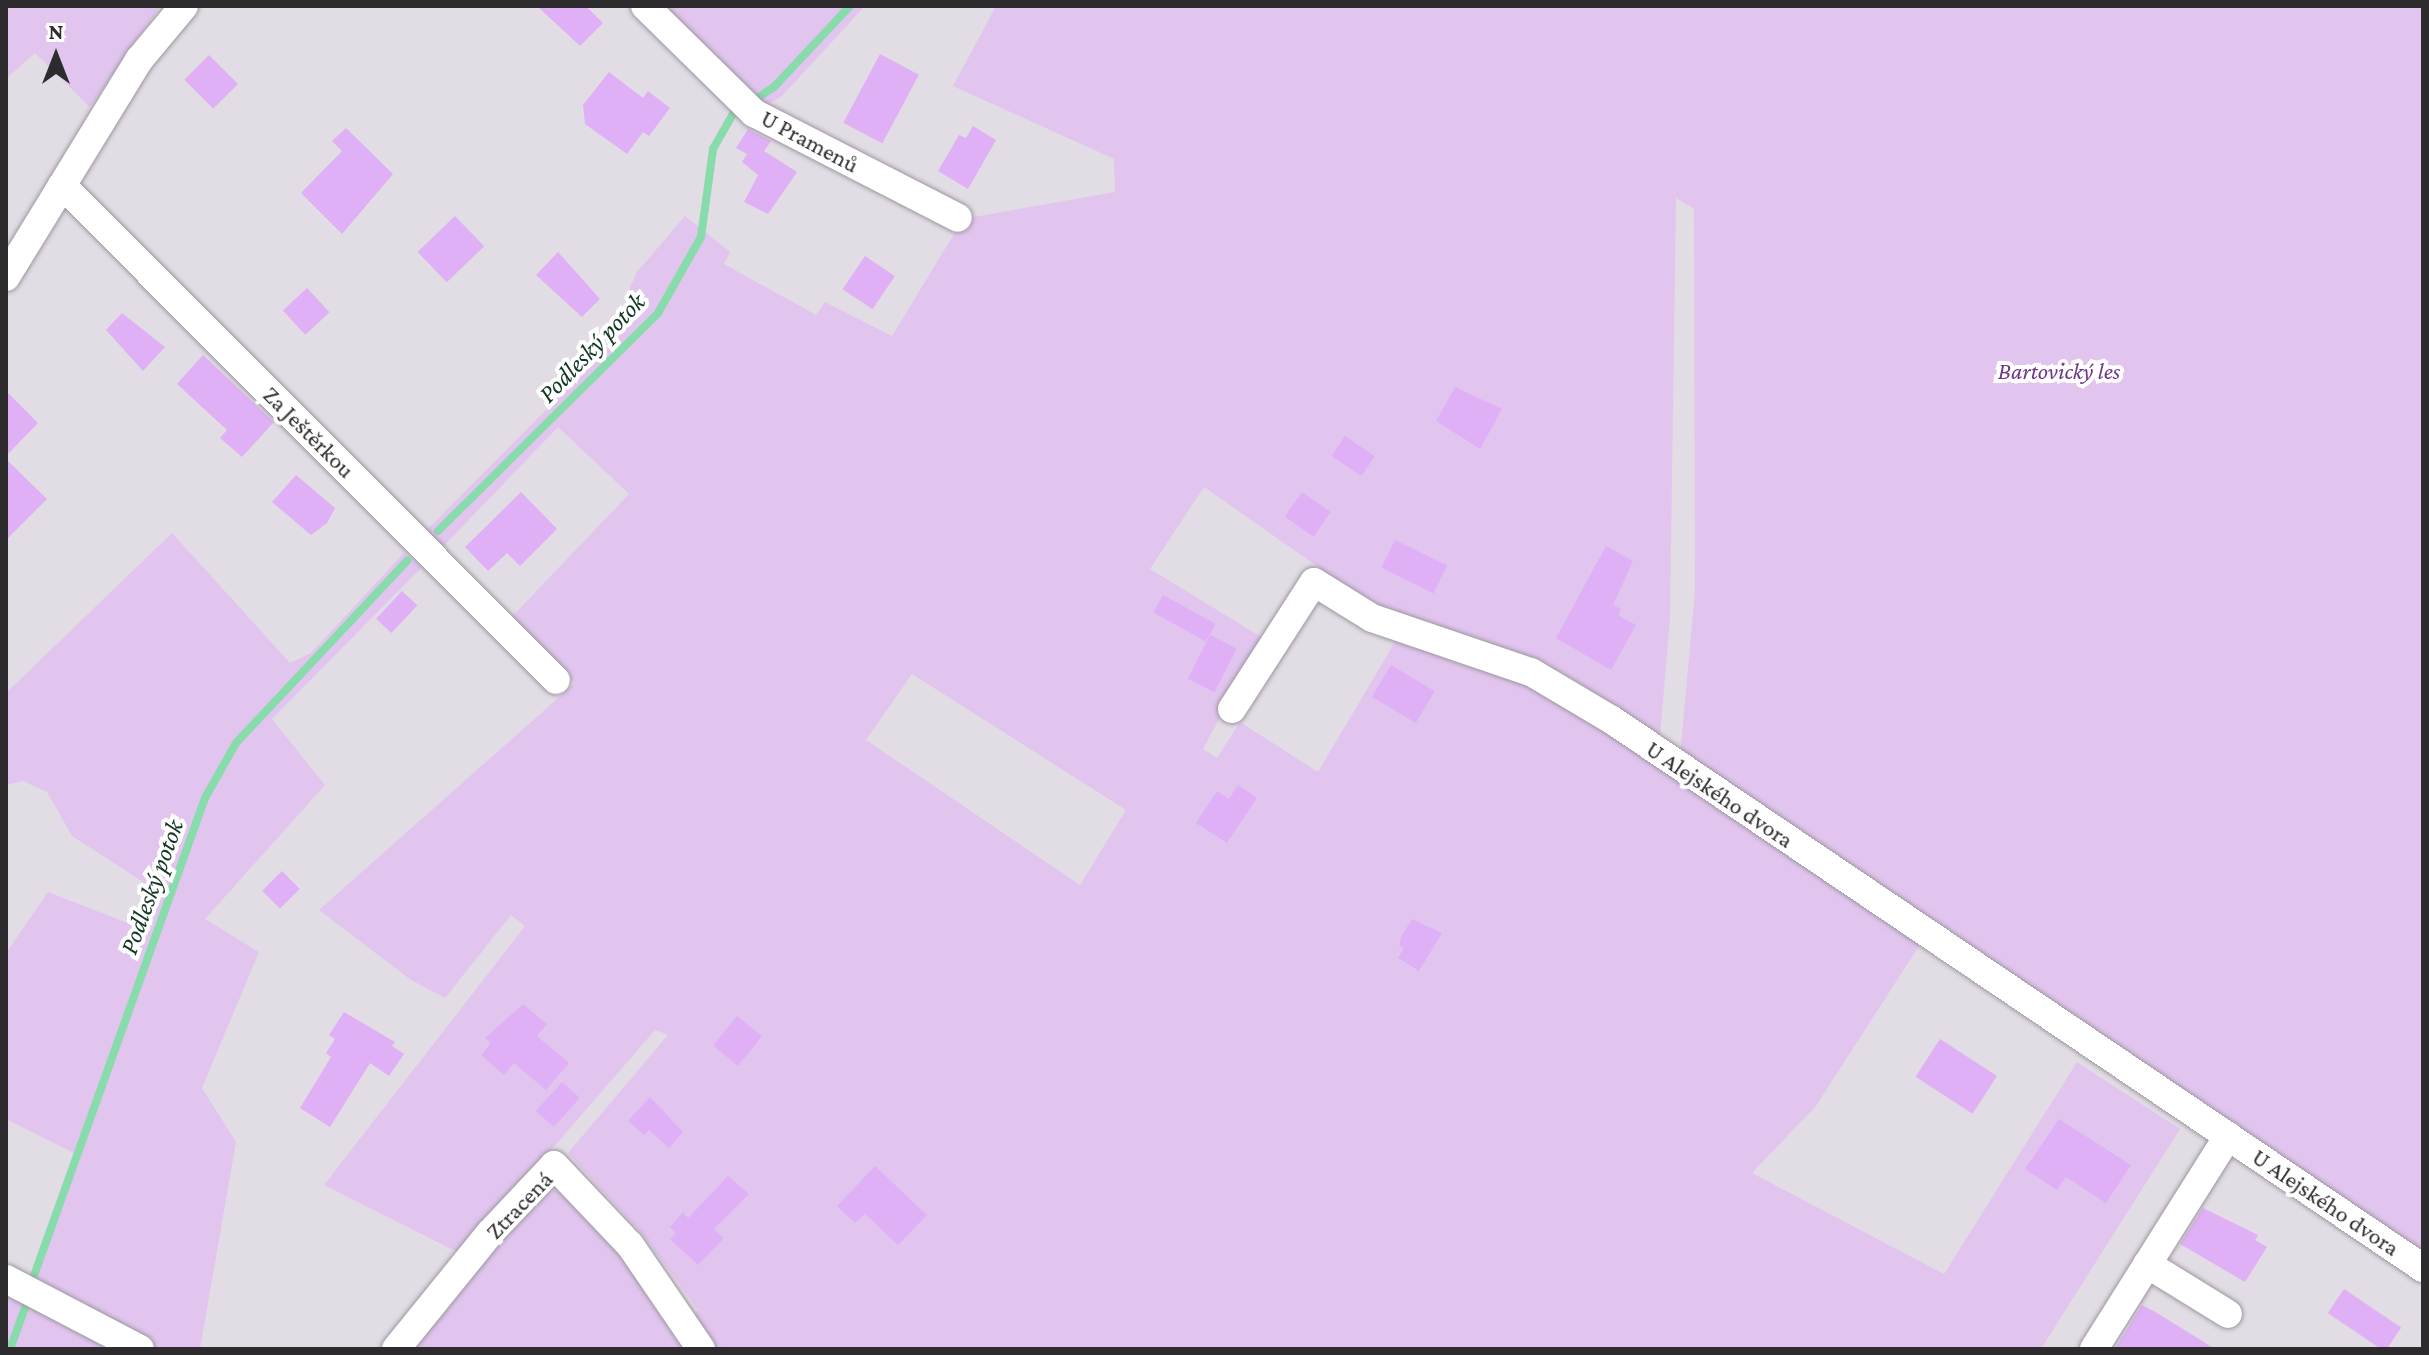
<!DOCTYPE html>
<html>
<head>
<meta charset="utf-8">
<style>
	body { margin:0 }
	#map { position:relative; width:2429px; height:1355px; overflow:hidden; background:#e2dce5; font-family:"Crimson Pro",serif }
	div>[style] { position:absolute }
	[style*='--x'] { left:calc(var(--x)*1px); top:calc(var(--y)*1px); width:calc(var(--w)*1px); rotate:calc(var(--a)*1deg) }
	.green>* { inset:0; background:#e1c5ef }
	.stream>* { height:8px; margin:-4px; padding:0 4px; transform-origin:4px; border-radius:4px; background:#88dbaa }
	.building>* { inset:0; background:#dfb0f5; transform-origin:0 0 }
	.roads { filter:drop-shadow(0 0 2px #9d97a0) drop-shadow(0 0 2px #9d97a0) }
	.street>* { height:28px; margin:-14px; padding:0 14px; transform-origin:14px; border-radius:14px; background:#fff }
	span { translate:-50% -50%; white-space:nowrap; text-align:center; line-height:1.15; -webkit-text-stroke:8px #fff; paint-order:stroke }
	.street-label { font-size:24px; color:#2e2b2f }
	.park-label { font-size:24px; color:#6e3686; font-style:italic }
	.water-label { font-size:26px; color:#123623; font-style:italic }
	.frame { position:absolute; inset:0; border:8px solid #2e2b2f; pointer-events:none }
	.north { position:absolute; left:16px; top:16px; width:80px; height:80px; -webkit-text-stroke:6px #fff; paint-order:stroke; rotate:0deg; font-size:22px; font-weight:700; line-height:32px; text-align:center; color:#2e2b2f }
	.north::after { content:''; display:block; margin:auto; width:28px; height:36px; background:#2e2b2f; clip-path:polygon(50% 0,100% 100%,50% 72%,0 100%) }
</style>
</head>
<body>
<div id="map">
	<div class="green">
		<div style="clip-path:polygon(6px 6px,155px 6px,158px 9px,90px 107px,35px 53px,6px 79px)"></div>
		<div style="clip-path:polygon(673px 6px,865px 6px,782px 96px,761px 108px,667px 12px)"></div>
		<div style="clip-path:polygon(evenodd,996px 6px,2423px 6px,2423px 1268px,1928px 932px,1816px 1106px,1752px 1173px,1944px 1274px,2077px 1062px,2180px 1129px,2041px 1349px,407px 1349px,539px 1194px,555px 1190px,581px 1204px,681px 1328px,698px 1310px,644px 1236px,568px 1153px,668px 1035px,655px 1030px,461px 1254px,324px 1185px,525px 926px,511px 915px,445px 998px,411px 980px,319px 910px,575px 683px,508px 621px,629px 494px,558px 427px,436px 554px,420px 537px,643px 312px,629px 290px,637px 272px,685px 216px,730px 252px,724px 264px,816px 315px,825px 302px,892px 336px,963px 219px,1115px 192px,1114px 159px,953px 86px,996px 6px,1676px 198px,1694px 209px,1695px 591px,1679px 768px,1673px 776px,1514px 674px,1485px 665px,1466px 666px,1396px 640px,1318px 772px,1240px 722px,1217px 758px,1203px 749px,1263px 638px,1150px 569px,1204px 487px,1390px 617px,1559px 671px,1660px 736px,1670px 618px,1676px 198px,996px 6px,912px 674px,1126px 810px,1080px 885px,866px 740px,912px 674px)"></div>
		<div style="clip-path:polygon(172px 533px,290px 663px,311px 653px,404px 553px,422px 567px,272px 719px,325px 785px,205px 919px,259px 952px,202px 1088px,236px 1142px,200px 1349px,156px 1349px,31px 1284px,74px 1153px,6px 1119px,6px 953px,48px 892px,143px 929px,161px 895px,168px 898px,72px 836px,47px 792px,23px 781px,6px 785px,6px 693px)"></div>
		<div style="clip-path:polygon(6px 1285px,127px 1349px,6px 1349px)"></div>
	</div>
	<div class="stream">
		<div style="--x:753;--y:101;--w:25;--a:-34"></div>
		<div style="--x:774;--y:87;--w:111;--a:-46.8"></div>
		<div style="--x:438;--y:531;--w:310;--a:-44.7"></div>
		<div style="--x:658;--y:313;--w:87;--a:-60.5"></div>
		<div style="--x:701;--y:237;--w:89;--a:-82.2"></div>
		<div style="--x:713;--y:149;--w:40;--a:-60.3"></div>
		<div style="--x:31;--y:1284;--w:516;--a:-70.3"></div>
		<div style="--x:205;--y:798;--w:63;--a:-60.6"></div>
		<div style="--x:236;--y:743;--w:250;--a:-46.8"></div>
		<div style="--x:10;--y:1349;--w:47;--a:-70"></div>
	</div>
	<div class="building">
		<div style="clip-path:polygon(537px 6px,586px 6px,603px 23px,580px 46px)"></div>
		<div style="left:880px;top:54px;width:44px;height:78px;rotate:28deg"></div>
		<div style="left:209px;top:55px;width:41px;height:35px;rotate:45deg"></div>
		<div style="clip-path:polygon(609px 72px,643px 98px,648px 91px,670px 108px,649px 136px,643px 132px,627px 154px,585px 124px,583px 105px)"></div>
		<div style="clip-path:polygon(973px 126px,996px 140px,968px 189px,938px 171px,959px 135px,966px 138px)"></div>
		<div style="clip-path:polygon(346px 128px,393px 174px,342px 234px,301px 193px,342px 151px,332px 141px)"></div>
		<div style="clip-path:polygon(748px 129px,771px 141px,764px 151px,797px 172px,768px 214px,744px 202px,758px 175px,742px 162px,747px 154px,736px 148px)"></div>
		<div style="left:455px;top:216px;width:42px;height:52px;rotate:46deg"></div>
		<div style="clip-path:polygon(558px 252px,600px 299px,582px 317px,536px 275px)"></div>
		<div style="left:865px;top:256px;width:36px;height:40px;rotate:34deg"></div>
		<div style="left:307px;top:288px;width:33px;height:33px;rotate:47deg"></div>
		<div style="clip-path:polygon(122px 313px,165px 347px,143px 371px,106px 330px)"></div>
		<div style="clip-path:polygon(203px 355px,274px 422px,242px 457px,220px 438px,227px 430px,177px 384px)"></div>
		<div style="clip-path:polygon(1455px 387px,1502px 409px,1480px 449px,1436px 421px)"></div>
		<div style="clip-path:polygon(6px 391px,38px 423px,6px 456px)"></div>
		<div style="left:1345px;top:436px;width:36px;height:24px;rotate:34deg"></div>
		<div style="clip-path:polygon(6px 459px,47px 499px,6px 540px)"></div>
		<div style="clip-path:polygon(296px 475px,335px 508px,327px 523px,311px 535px,272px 502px)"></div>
		<div style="clip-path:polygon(521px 492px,557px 529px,520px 566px,507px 553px,488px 571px,465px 547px)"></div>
		<div style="left:1302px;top:492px;width:35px;height:30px;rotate:35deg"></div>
		<div style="left:1395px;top:540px;width:58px;height:31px;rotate:26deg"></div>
		<div style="clip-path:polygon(1606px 546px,1633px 561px,1613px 605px,1621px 609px,1618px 615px,1636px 625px,1611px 670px,1556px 638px)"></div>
		<div style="left:402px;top:591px;width:21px;height:38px;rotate:43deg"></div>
		<div style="left:1163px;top:595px;width:60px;height:20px;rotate:29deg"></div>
		<div style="left:1210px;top:635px;width:30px;height:49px;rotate:27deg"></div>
		<div style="left:1391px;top:665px;width:51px;height:37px;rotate:31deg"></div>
		<div style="clip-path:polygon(1238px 785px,1257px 798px,1227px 843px,1196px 823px,1217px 791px,1229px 799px)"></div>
		<div style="left:282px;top:871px;width:25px;height:28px;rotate:45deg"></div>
		<div style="clip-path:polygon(1412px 919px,1442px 933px,1419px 971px,1398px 958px,1404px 948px,1399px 945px,1401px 937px)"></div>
		<div style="clip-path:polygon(523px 1004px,547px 1024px,537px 1036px,569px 1063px,546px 1090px,514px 1063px,504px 1075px,481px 1055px,491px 1043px,485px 1038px)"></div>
		<div style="clip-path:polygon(344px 1012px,395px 1042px,392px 1046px,404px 1054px,389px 1076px,370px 1063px,330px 1127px,300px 1108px,331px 1057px,326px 1053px,335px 1039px,329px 1035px)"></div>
		<div style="left:737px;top:1016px;width:32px;height:38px;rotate:39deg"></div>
		<div style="left:1940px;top:1039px;width:68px;height:45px;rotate:33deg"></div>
		<div style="left:562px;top:1082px;width:24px;height:39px;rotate:42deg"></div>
		<div style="clip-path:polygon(650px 1097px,683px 1132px,669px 1148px,649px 1130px,644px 1135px,628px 1121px)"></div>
		<div style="clip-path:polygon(2059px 1119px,2131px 1165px,2106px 1203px,2066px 1177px,2057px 1190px,2025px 1169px)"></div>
		<div style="clip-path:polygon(875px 1166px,927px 1215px,898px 1245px,865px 1214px,855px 1223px,837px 1206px)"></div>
		<div style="clip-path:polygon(728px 1176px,749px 1194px,714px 1229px,724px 1238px,698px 1265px,670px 1239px,676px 1233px,670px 1227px,683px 1212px,688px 1218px)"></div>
		<div style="clip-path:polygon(2203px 1208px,2258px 1235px,2255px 1240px,2267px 1247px,2245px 1282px,2180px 1244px)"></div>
		<div style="left:2344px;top:1289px;width:69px;height:29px;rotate:34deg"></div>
		<div style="clip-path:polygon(2142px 1305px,2157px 1313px,2215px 1349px,2115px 1349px)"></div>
	</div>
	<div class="roads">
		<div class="street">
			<div style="--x:645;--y:6;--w:153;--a:44.5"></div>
			<div style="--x:754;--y:113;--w:229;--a:27.2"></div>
			<div style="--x:62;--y:185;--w:699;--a:45.06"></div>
			<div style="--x:6;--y:277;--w:255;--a:-58.5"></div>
			<div style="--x:139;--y:60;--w:70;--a:-50.2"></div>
			<div style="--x:1232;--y:709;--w:151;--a:-57.2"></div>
			<div style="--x:1314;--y:582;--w:68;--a:31.8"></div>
			<div style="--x:1372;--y:618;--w:168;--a:18.8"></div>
			<div style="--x:1531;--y:672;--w:94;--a:30.7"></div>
			<div style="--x:1612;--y:720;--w:979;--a:34.05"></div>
			<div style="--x:2147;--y:1264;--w:95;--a:31.7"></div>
			<div style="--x:6;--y:1279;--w:151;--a:27.6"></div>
			<div style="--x:396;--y:1349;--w:149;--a:-51"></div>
			<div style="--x:490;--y:1233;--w:93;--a:-46.7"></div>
			<div style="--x:554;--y:1165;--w:110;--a:46.5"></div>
			<div style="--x:630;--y:1245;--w:126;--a:55.7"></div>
			<div style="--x:2094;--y:1349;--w:252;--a:-57.8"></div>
		</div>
	</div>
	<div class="street-label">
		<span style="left:810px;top:141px;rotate:28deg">U Pramenů</span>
		<span style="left:309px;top:432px;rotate:45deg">Za Ještěrkou</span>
		<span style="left:1720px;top:794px;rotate:34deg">U Alejského dvora</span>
		<span style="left:2326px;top:1202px;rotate:34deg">U Alejského dvora</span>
		<span style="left:519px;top:1205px;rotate:-46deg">Ztracená</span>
	</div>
	<div class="park-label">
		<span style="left:2059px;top:371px">Bartovický les</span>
	</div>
	<div class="water-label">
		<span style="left:592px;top:348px;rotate:-46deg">Podleský potok</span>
		<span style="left:152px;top:887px;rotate:-70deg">Podleský potok</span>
	</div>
	<div class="frame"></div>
	<div class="north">N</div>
</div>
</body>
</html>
